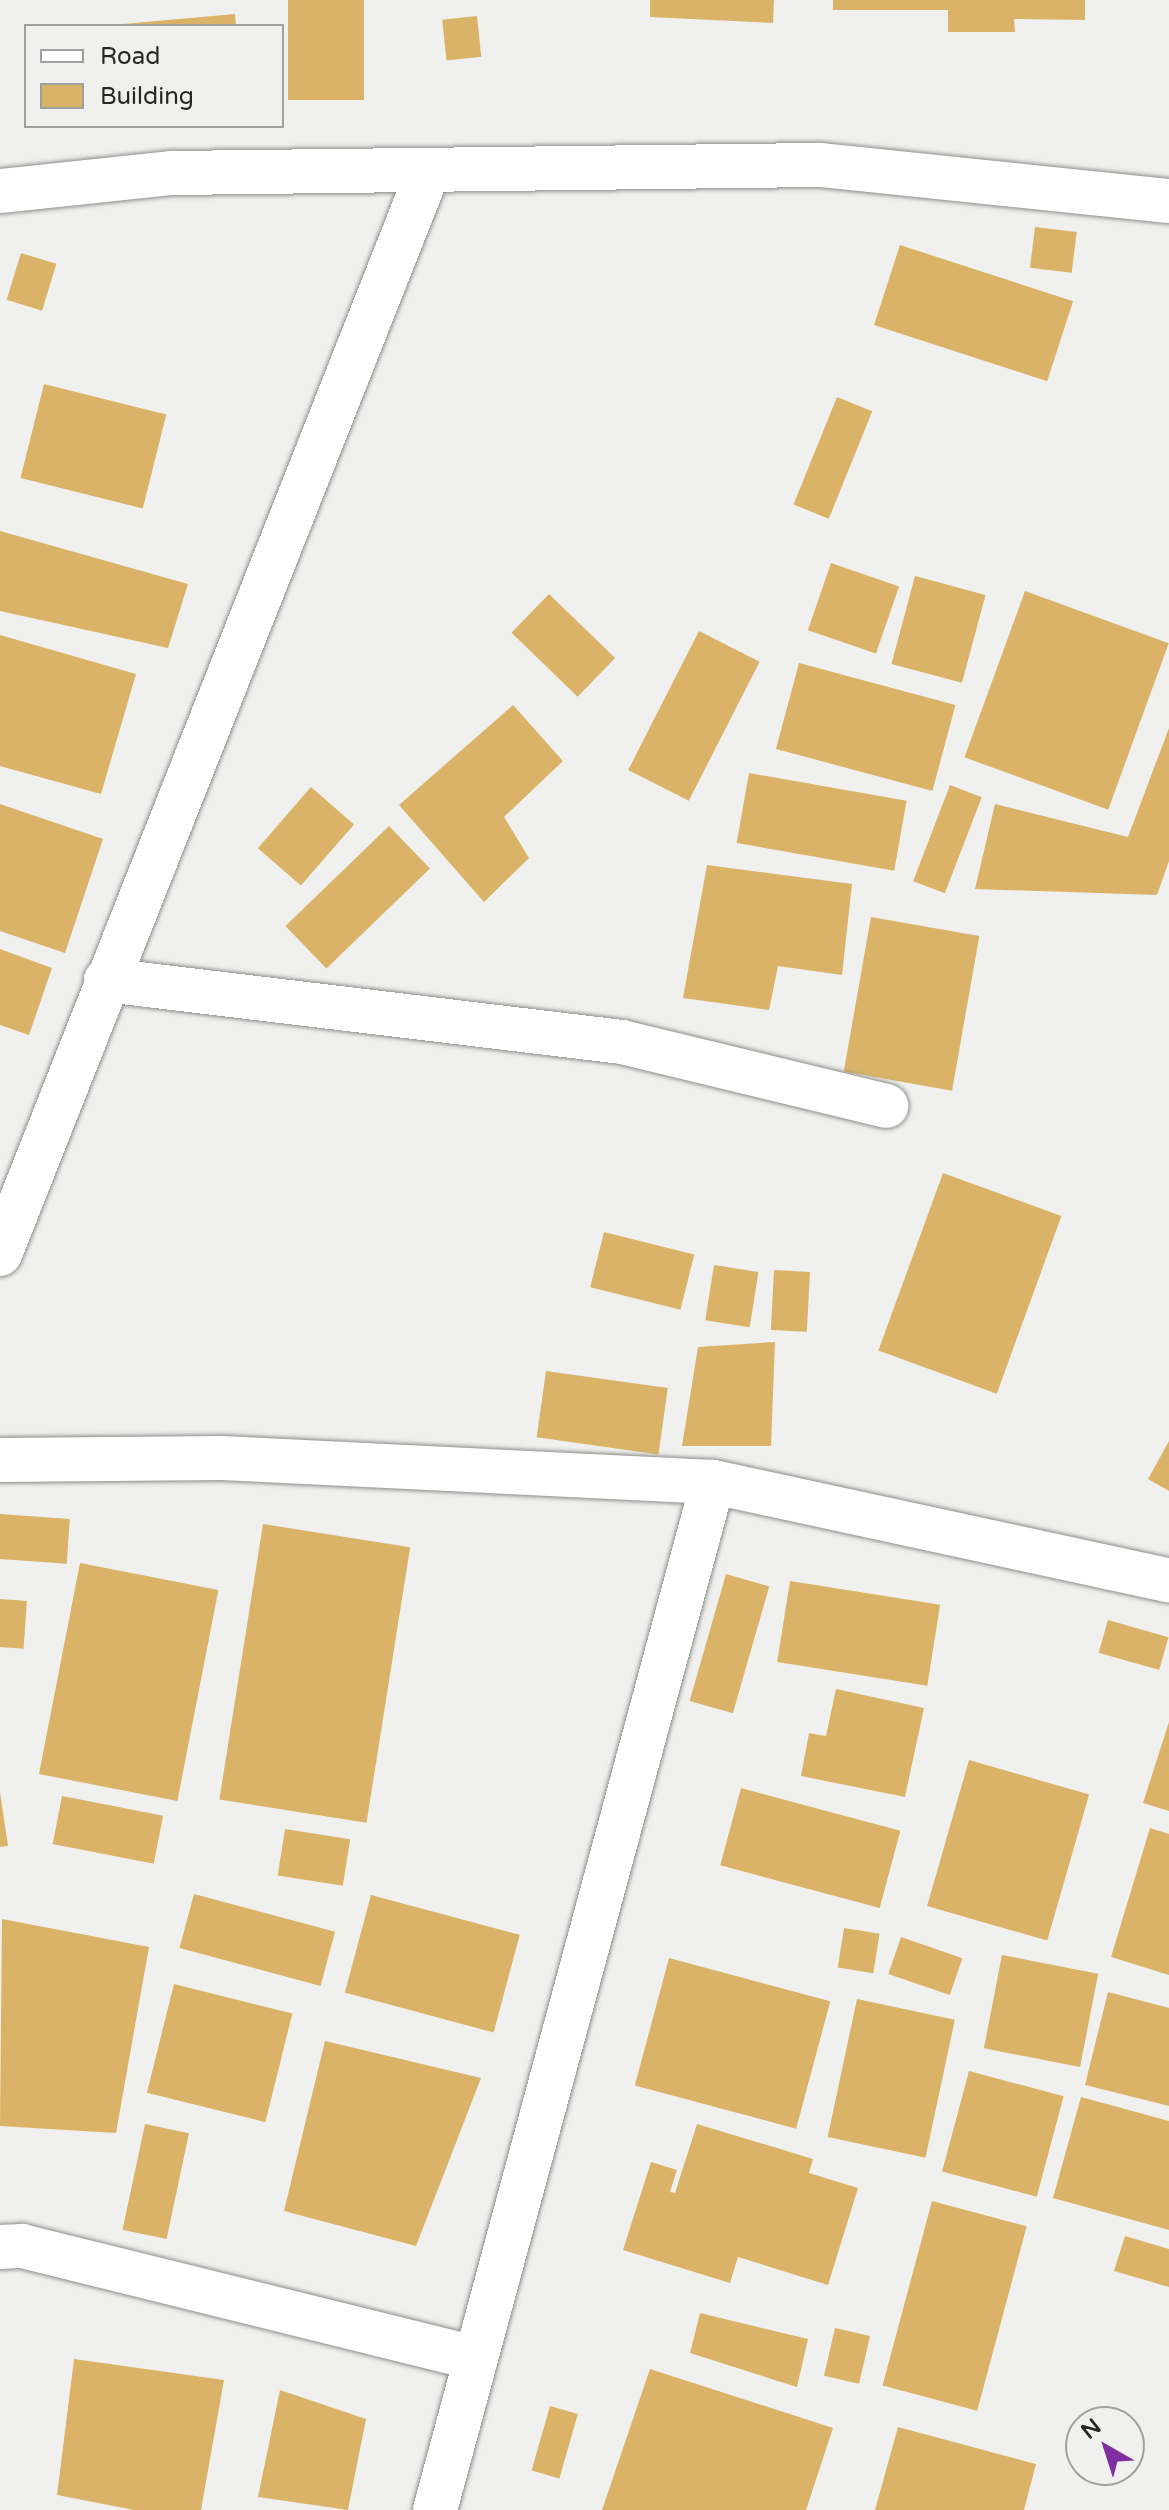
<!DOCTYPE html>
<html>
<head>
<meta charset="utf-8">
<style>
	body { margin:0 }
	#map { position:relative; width:1169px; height:2510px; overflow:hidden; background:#f0f1ee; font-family:"Varela Round",sans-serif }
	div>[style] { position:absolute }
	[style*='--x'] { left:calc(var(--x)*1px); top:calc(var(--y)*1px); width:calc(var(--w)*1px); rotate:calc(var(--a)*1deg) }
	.building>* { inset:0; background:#dab368; transform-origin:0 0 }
	.roads { filter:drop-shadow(0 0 2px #8d8e8b) drop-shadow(0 0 2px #8d8e8b) }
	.minor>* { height:44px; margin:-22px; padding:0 22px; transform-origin:22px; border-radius:22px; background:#fff }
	span { translate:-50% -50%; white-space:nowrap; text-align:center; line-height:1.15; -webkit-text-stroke:7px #f0f1ee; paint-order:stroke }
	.legend { position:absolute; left:24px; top:24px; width:260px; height:104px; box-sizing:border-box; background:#f0f1ee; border:2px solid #a0a09e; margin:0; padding:10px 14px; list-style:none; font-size:24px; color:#272726 }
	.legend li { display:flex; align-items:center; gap:16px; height:40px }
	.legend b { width:40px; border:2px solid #a0a09e }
	.north { position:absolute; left:1065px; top:2406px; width:80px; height:80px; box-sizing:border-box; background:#f0f1ee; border:2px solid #a0a09e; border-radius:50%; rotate:321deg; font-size:22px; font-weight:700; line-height:32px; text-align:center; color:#272726 }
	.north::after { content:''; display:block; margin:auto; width:28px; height:36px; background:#7e2fa0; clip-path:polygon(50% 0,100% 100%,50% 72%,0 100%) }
</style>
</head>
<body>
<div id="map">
	<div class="building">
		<div style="left:288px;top:0;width:76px;height:100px"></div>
		<div style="clip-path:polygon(650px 0,774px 0,773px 23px,650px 17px)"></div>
		<div style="clip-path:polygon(833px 0,1085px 0,1085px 20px,1014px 19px,1015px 32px,948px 32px,948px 10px,833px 10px)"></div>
		<div style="clip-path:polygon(235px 14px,236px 26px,123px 26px,123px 24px)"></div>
		<div style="left:477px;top:16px;width:41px;height:35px;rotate:84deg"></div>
		<div style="left:1035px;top:227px;width:42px;height:41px;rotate:7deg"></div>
		<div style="left:900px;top:245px;width:182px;height:84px;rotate:18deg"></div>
		<div style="left:21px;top:253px;width:37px;height:49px;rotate:17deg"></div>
		<div style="left:44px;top:384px;width:126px;height:97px;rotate:14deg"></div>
		<div style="left:837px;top:397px;width:38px;height:116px;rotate:22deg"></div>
		<div style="clip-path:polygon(0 531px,188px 584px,168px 648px,0 611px)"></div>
		<div style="left:831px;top:563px;width:72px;height:71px;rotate:19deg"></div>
		<div style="left:915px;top:576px;width:73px;height:91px;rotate:15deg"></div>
		<div style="left:1025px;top:591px;width:153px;height:177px;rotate:20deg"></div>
		<div style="left:549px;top:594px;width:92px;height:54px;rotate:44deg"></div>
		<div style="left:699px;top:631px;width:68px;height:156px;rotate:27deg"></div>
		<div style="clip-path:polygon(0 635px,136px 674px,101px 794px,0 766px)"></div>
		<div style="left:799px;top:663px;width:162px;height:89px;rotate:15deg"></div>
		<div style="clip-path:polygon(513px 705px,563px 761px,504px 817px,529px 858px,484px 902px,399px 805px)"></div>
		<div style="clip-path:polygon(1169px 728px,1169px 861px,1157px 895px,975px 889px,995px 804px,1128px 837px)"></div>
		<div style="left:749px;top:773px;width:160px;height:71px;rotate:10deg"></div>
		<div style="left:950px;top:785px;width:34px;height:103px;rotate:21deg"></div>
		<div style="left:311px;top:787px;width:57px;height:81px;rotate:41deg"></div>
		<div style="clip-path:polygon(0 804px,103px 839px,65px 953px,0 931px)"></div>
		<div style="left:389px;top:826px;width:59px;height:144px;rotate:46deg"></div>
		<div style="clip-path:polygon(707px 865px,852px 884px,842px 975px,778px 966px,769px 1010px,683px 998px)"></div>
		<div style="left:871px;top:917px;width:110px;height:157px;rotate:10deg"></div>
		<div style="clip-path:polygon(0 949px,52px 968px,29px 1035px,0 1025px)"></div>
		<div style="left:943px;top:1173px;width:126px;height:189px;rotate:20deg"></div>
		<div style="left:604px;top:1232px;width:93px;height:57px;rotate:14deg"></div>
		<div style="left:714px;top:1265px;width:45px;height:56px;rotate:9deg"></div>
		<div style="left:774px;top:1270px;width:36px;height:60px;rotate:3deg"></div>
		<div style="clip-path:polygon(775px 1342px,771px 1446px,682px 1446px,698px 1347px)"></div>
		<div style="left:546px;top:1371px;width:123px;height:67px;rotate:8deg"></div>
		<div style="clip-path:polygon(1169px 1441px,1169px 1491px,1148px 1479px)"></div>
		<div style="left:0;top:1514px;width:70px;height:45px;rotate:4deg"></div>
		<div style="left:263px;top:1524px;width:149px;height:279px;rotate:9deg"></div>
		<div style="left:80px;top:1563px;width:141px;height:215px;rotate:11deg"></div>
		<div style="left:726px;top:1574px;width:45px;height:132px;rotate:16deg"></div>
		<div style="left:790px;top:1581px;width:152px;height:82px;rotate:9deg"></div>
		<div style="left:0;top:1599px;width:27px;height:48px;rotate:4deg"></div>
		<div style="left:1108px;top:1620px;width:63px;height:34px;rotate:16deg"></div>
		<div style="clip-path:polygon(836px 1689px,924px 1708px,905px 1797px,801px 1776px,809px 1733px,826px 1736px)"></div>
		<div style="clip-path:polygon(1169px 1722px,1169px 1811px,1143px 1803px)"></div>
		<div style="left:969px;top:1760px;width:125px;height:152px;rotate:16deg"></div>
		<div style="left:741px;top:1788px;width:165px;height:80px;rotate:15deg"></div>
		<div style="clip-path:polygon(0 1792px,8px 1846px,0 1847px)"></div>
		<div style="left:62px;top:1796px;width:103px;height:49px;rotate:11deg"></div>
		<div style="clip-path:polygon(1150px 1828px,1169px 1834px,1169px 1975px,1111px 1957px)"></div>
		<div style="left:285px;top:1829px;width:66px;height:47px;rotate:9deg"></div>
		<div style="left:194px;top:1894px;width:146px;height:56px;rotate:15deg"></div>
		<div style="left:371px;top:1895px;width:154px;height:101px;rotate:15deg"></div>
		<div style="clip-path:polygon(2px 1919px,149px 1947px,116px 2133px,0 2126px)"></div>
		<div style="left:844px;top:1928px;width:36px;height:40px;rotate:9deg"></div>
		<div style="left:901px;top:1937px;width:65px;height:39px;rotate:19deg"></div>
		<div style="left:1002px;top:1955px;width:98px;height:95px;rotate:11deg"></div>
		<div style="left:669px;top:1958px;width:167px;height:132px;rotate:15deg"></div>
		<div style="left:174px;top:1984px;width:122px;height:112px;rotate:14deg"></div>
		<div style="clip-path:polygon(1108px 1992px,1169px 2008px,1169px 2106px,1085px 2085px)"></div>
		<div style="left:857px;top:1999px;width:100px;height:141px;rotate:12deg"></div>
		<div style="clip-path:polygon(325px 2041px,481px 2078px,416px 2246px,284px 2211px)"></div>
		<div style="left:969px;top:2071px;width:98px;height:104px;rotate:15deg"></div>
		<div style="clip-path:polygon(1081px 2097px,1169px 2121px,1169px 2230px,1053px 2198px)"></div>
		<div style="left:145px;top:2124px;width:45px;height:108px;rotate:12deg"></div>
		<div style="clip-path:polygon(697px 2124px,813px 2159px,809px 2173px,858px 2188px,828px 2285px,738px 2257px,730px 2283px,623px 2250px,651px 2162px,677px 2170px,670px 2192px,675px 2193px)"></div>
		<div style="left:932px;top:2201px;width:98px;height:191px;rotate:15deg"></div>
		<div style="clip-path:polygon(1125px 2236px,1169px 2249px,1169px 2287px,1114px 2271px)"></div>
		<div style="clip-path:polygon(700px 2313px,808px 2339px,797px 2387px,690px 2353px)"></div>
		<div style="left:835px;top:2328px;width:36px;height:49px;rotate:13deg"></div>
		<div style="clip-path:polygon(74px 2359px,224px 2380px,201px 2510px,134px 2510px,57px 2495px)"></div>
		<div style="clip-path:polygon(650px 2369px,833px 2428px,806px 2510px,602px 2510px)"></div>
		<div style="clip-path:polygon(280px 2390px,366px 2419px,348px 2510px,258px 2497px)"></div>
		<div style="left:550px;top:2406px;width:29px;height:67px;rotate:16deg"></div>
		<div style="clip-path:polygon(898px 2427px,1036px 2464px,1024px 2510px,875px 2510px)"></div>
	</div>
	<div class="roads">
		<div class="minor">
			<div style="--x:0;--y:191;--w:173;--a:-6"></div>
			<div style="--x:172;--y:173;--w:648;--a:-0.71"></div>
			<div style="--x:820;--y:165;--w:351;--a:5.9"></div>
			<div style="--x:106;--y:980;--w:520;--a:6.85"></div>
			<div style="--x:622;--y:1042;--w:272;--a:13.6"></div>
			<div style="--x:0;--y:1254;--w:1164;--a:-68.42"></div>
			<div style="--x:0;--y:1460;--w:222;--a:-0.5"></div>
			<div style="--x:222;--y:1458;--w:492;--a:2.8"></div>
			<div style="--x:713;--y:1482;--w:467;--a:12.2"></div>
			<div style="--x:0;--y:2247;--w:22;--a:-3"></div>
			<div style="--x:22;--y:2246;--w:467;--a:13.9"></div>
			<div style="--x:435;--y:2510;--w:1065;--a:-74.87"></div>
		</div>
	</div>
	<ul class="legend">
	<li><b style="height:10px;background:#fff"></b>Road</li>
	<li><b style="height:22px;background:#dab368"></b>Building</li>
	</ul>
	<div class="north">N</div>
</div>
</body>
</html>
